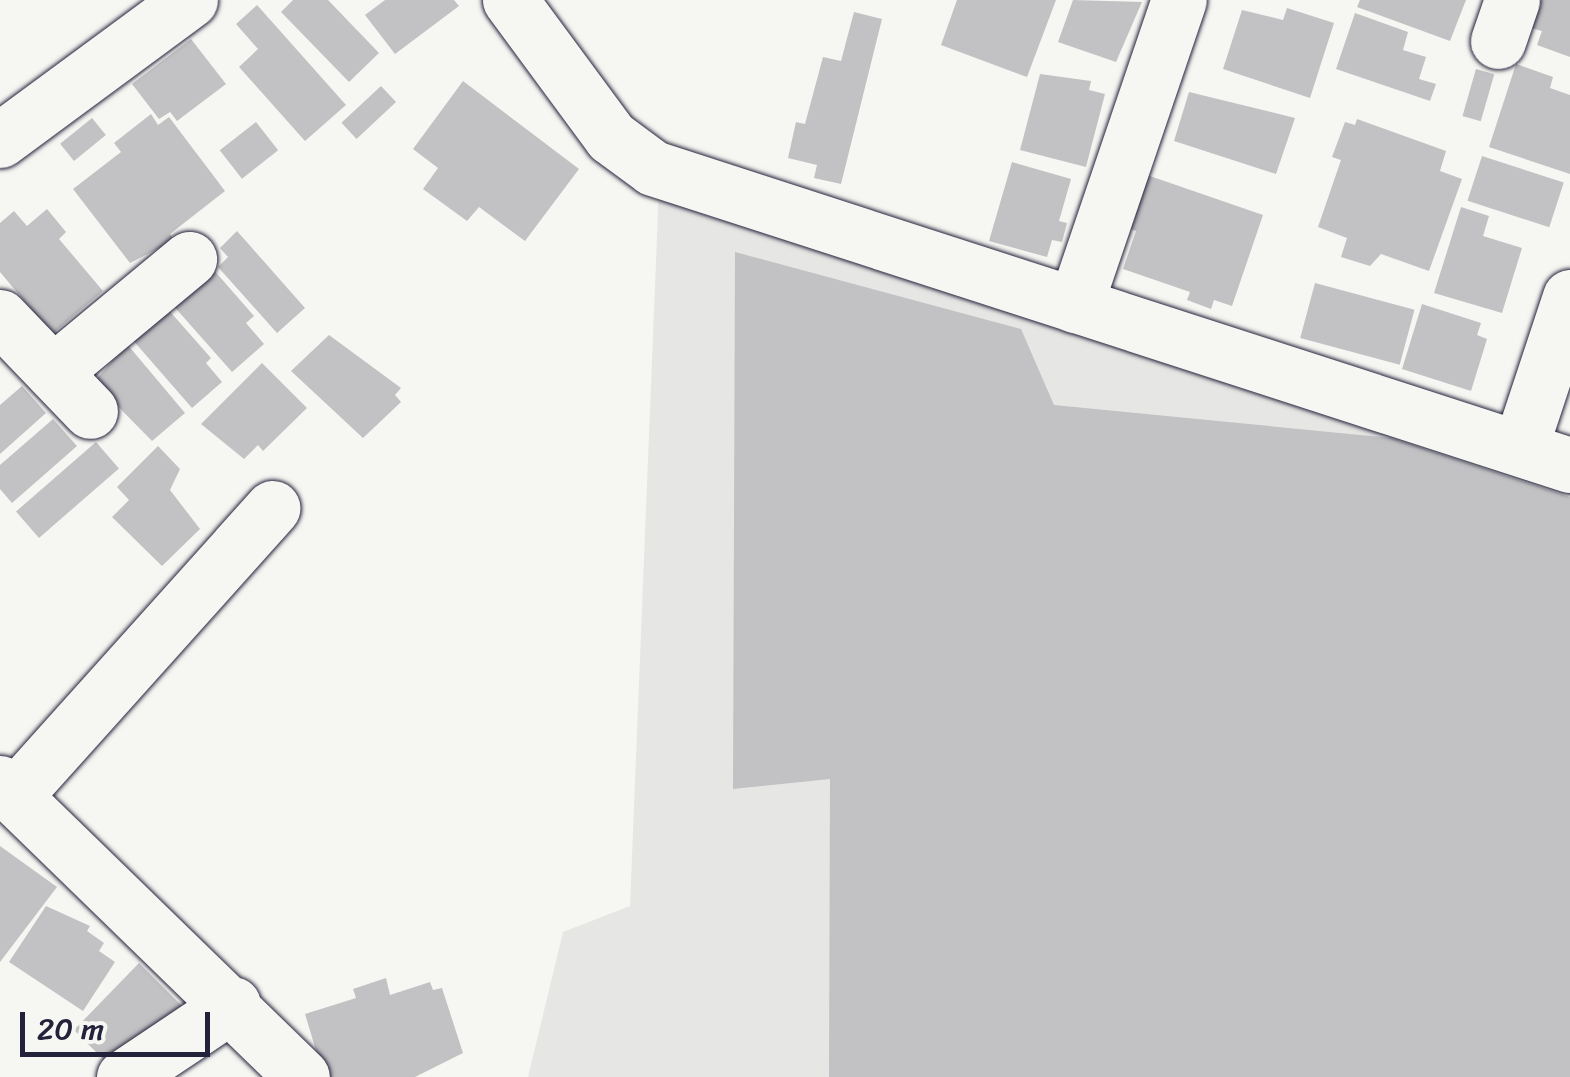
<!DOCTYPE html>
<html>
<head>
<meta charset="utf-8">
<style>
	body { margin:0 }
	#map { position:relative; width:1570px; height:1077px; overflow:hidden; background:#f6f6f2; font-family:Sriracha,sans-serif }
	div>[style] { position:absolute }
	[style*='--x'] { left:calc(var(--x)*1px); top:calc(var(--y)*1px); width:calc(var(--w)*1px); rotate:calc(var(--a)*1deg) }
	.built>* { inset:0; background:#e6e6e4 }
	.building>* { inset:0; background:#c2c2c4; transform-origin:0 0 }
	.roads { filter:drop-shadow(0 0 2px #22223b) drop-shadow(0 0 2px #22223b) }
	.minor>* { height:55px; margin:-27.5px; padding:0 27.5px; transform-origin:27.5px; border-radius:27.5px; background:#f6f6f2 }
	.major>* { height:55px; margin:-27.5px; padding:0 27.5px; transform-origin:27.5px; border-radius:27.5px; background:#f6f6f2 }
	span { translate:-50% -50%; white-space:nowrap; text-align:center; line-height:1.15; -webkit-text-stroke:10px #f6f6f2; paint-order:stroke }
	.scale { position:absolute; left:20px; top:1012px; width:190px; height:45px; box-sizing:border-box; border:5px solid #22223b; border-top:0; padding-left:12px; font-size:30px; line-height:35px; white-space:nowrap; color:#22223b; -webkit-text-stroke:8px #f6f6f2; paint-order:stroke }
</style>
</head>
<body>
<div id="map">
	<div class="built">
		<div style="clip-path:polygon(659px 187px,1570px 479px,1570px 1077px,528px 1077px,563px 932px,630px 906px)"></div>
	</div>
	<div class="building">
		<div style="clip-path:polygon(293px 0,328px 0,379px 53px,349px 82px,281px 12px)"></div>
		<div style="clip-path:polygon(385px 0,454px 0,459px 6px,395px 54px,365px 15px)"></div>
		<div style="clip-path:polygon(957px 0,1056px 0,1027px 77px,941px 45px)"></div>
		<div style="clip-path:polygon(1073px 0,1142px 2px,1116px 62px,1058px 42px)"></div>
		<div style="clip-path:polygon(1360px 0,1466px 0,1450px 41px,1357px 7px)"></div>
		<div style="clip-path:polygon(1540px 0,1570px 0,1570px 57px,1537px 45px,1542px 31px,1531px 28px)"></div>
		<div style="clip-path:polygon(257px 5px,346px 105px,305px 141px,239px 67px,258px 49px,236px 24px)"></div>
		<div style="clip-path:polygon(1287px 8px,1334px 23px,1310px 98px,1223px 69px,1242px 10px,1283px 20px)"></div>
		<div style="clip-path:polygon(854px 12px,882px 19px,841px 184px,814px 178px,817px 165px,788px 158px,796px 122px,805px 124px,823px 57px,841px 61px)"></div>
		<div style="clip-path:polygon(1355px 13px,1408px 32px,1403px 50px,1426px 57px,1419px 79px,1436px 84px,1430px 101px,1336px 69px)"></div>
		<div style="clip-path:polygon(191px 39px,226px 84px,177px 121px,170px 112px,159px 119px,132px 84px)"></div>
		<div style="clip-path:polygon(1516px 64px,1553px 77px,1550px 88px,1570px 95px,1570px 174px,1489px 147px)"></div>
		<div style="left:1476px;top:69px;width:19px;height:49px;rotate:16deg"></div>
		<div style="clip-path:polygon(1040px 74px,1091px 81px,1089px 90px,1105px 94px,1086px 167px,1020px 150px)"></div>
		<div style="clip-path:polygon(463px 81px,579px 169px,525px 241px,479px 207px,467px 221px,423px 189px,438px 168px,413px 149px)"></div>
		<div style="left:381px;top:86px;width:22px;height:54px;rotate:47deg"></div>
		<div style="clip-path:polygon(1189px 92px,1295px 118px,1276px 174px,1174px 141px)"></div>
		<div style="clip-path:polygon(151px 114px,158px 125px,169px 117px,225px 191px,170px 234px,175px 240px,130px 263px,73px 189px,121px 152px,114px 143px)"></div>
		<div style="left:92px;top:118px;width:22px;height:41px;rotate:51deg"></div>
		<div style="clip-path:polygon(1357px 119px,1446px 151px,1440px 171px,1462px 179px,1429px 271px,1381px 254px,1370px 266px,1341px 257px,1347px 238px,1318px 227px,1341px 160px,1332px 157px,1345px 122px,1355px 125px)"></div>
		<div style="left:256px;top:122px;width:36px;height:46px;rotate:52deg"></div>
		<div style="left:1482px;top:156px;width:86px;height:47px;rotate:18deg"></div>
		<div style="clip-path:polygon(1012px 162px,1071px 179px,1059px 221px,1067px 223px,1062px 242px,1052px 240px,1047px 257px,989px 241px)"></div>
		<div style="clip-path:polygon(1147px 175px,1263px 215px,1232px 306px,1214px 300px,1211px 309px,1187px 300px,1190px 292px,1123px 269px,1136px 231px,1128px 228px)"></div>
		<div style="clip-path:polygon(1461px 207px,1489px 216px,1483px 236px,1522px 248px,1502px 313px,1434px 293px)"></div>
		<div style="clip-path:polygon(47px 209px,66px 232px,59px 239px,103px 291px,52px 334px,0 272px,0 223px,14px 211px,27px 226px)"></div>
		<div style="clip-path:polygon(237px 231px,305px 308px,277px 333px,218px 267px,228px 257px,220px 248px)"></div>
		<div style="clip-path:polygon(735px 252px,1021px 329px,1054px 405px,1391px 438px,1570px 497px,1570px 1077px,829px 1077px,830px 779px,733px 789px)"></div>
		<div style="clip-path:polygon(212px 268px,254px 316px,246px 323px,264px 344px,232px 372px,171px 303px)"></div>
		<div style="left:1315px;top:283px;width:103px;height:57px;rotate:15deg"></div>
		<div style="clip-path:polygon(1422px 304px,1481px 323px,1477px 335px,1487px 339px,1471px 391px,1402px 369px)"></div>
		<div style="clip-path:polygon(166px 307px,211px 358px,206px 363px,222px 382px,192px 408px,131px 338px)"></div>
		<div style="clip-path:polygon(329px 335px,401px 388px,395px 395px,401px 402px,363px 438px,291px 371px)"></div>
		<div style="clip-path:polygon(127px 344px,185px 413px,152px 441px,94px 382px)"></div>
		<div style="clip-path:polygon(262px 363px,307px 408px,263px 451px,258px 445px,244px 459px,201px 424px)"></div>
		<div style="clip-path:polygon(22px 386px,46px 413px,0 454px,0 405px)"></div>
		<div style="clip-path:polygon(53px 419px,77px 446px,12px 503px,0 489px,0 465px)"></div>
		<div style="left:96px;top:442px;width:35px;height:106px;rotate:49deg"></div>
		<div style="clip-path:polygon(158px 446px,180px 469px,170px 490px,200px 529px,162px 566px,112px 517px,129px 500px,117px 487px)"></div>
		<div style="clip-path:polygon(0 846px,57px 887px,0 962px)"></div>
		<div style="clip-path:polygon(46px 906px,90px 926px,87px 931px,104px 943px,99px 951px,115px 962px,83px 1011px,9px 962px)"></div>
		<div style="clip-path:polygon(139px 963px,184px 1008px,109px 1065px,74px 1030px)"></div>
		<div style="clip-path:polygon(386px 978px,390px 995px,430px 982px,433px 990px,442px 988px,463px 1053px,415px 1077px,324px 1077px,305px 1014px,356px 998px,353px 989px)"></div>
	</div>
	<div class="roads">
		<div class="minor">
			<div style="--x:510;--y:0;--w:170;--a:53.6"></div>
			<div style="--x:611;--y:137;--w:52;--a:36.4"></div>
			<div style="--x:653;--y:168;--w:964;--a:17.95"></div>
			<div style="--x:1498;--y:41;--w:43;--a:-71.1"></div>
			<div style="--x:1075;--y:305;--w:322;--a:-71.2"></div>
			<div style="--x:0;--y:317;--w:130;--a:46.2"></div>
			<div style="--x:53;--y:372;--w:177;--a:-39.7"></div>
			<div style="--x:1520;--y:448;--w:159;--a:-71.7"></div>
			<div style="--x:0;--y:783;--w:421;--a:44.2"></div>
			<div style="--x:14;--y:796;--w:387;--a:-48.1"></div>
			<div style="--x:124;--y:1077;--w:131;--a:-33.8"></div>
		</div>
		<div class="major">
			<div style="--x:0;--y:140;--w:236;--a:-36.4"></div>
		</div>
	</div>
	<div class="scale">20 m</div>
</div>
</body>
</html>
